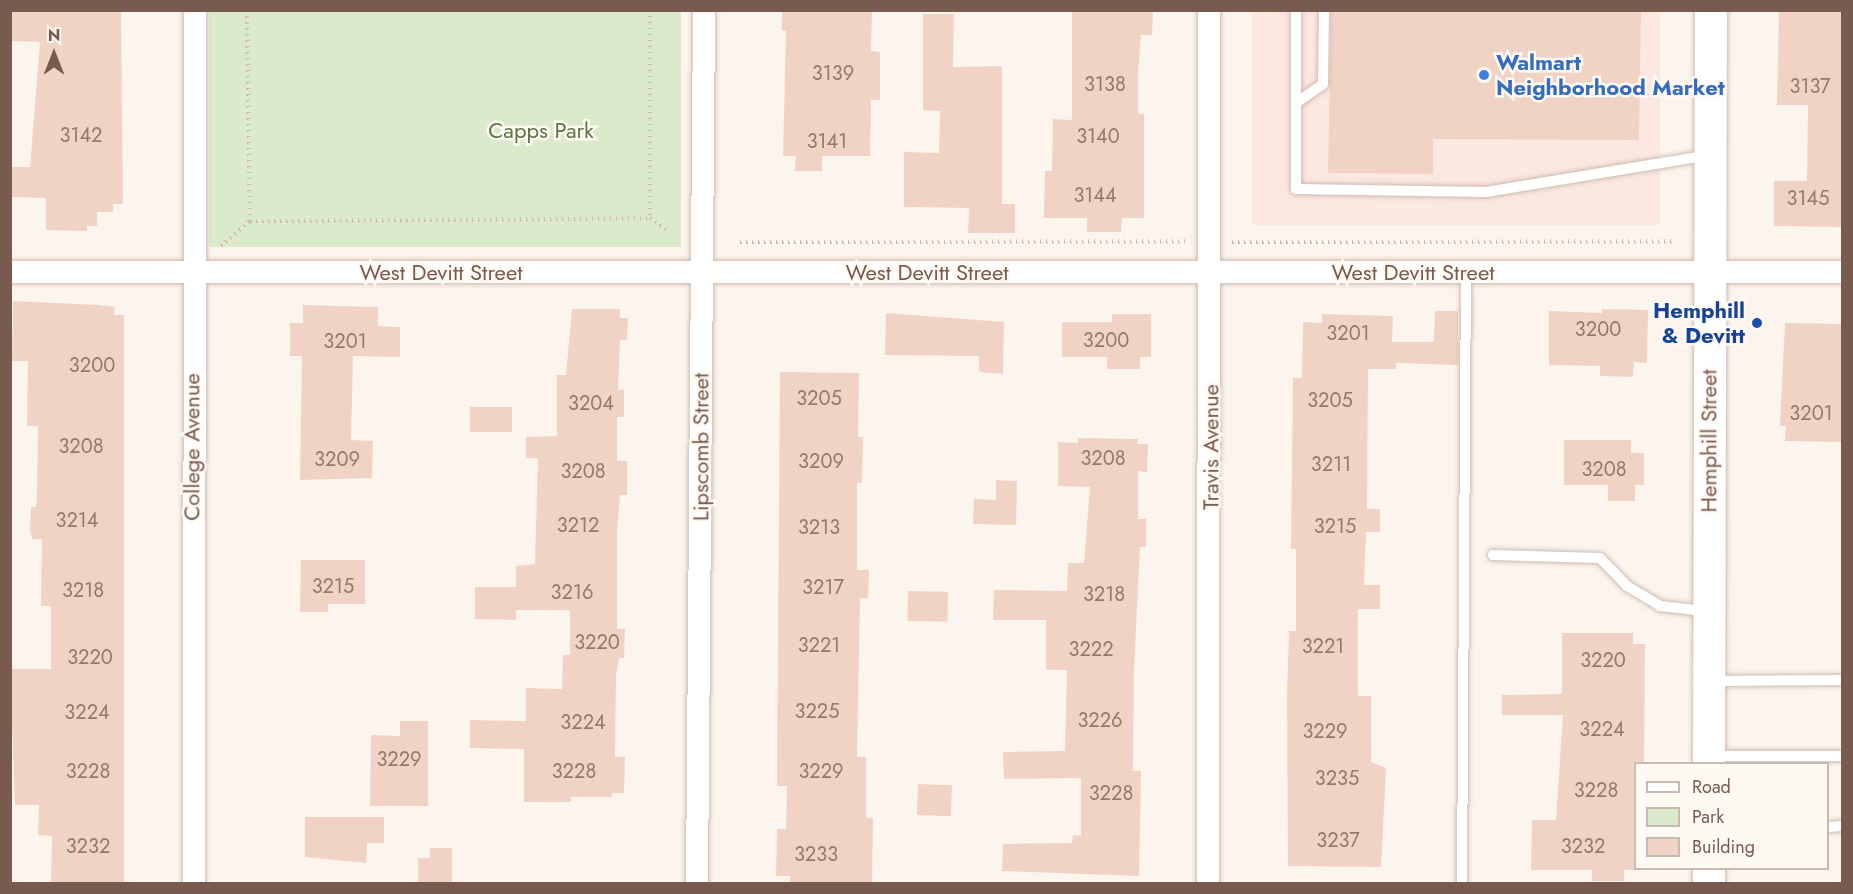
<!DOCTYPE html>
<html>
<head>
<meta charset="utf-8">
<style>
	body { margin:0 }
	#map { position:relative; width:1853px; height:894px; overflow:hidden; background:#fcf5ed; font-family:Jost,sans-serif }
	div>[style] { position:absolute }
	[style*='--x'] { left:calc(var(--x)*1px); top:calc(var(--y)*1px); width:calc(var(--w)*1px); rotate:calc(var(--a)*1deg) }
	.commercial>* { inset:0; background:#fce7e1; transform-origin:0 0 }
	.green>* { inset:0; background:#daeacb; transform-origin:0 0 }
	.building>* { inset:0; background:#f1d3c5; transform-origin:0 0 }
	.path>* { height:4px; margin-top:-2px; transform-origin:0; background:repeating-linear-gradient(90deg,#d6b6a7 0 1.5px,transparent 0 6px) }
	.roads { filter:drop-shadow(0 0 2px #cfbcb1) drop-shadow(0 0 2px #cfbcb1) }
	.lane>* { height:10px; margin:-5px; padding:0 5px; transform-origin:5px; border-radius:5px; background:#fff }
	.street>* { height:22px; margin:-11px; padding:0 11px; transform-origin:11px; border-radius:11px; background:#fff }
	.secondary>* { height:32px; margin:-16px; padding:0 16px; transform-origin:16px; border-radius:16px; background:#fff }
	.dots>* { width:16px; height:16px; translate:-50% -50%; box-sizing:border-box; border:3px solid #fef9f3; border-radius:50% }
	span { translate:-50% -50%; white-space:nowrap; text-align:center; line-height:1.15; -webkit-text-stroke:5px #fef9f3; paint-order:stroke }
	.number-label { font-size:20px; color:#96786c }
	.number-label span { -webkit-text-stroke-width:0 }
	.shop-label { font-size:22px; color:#366cbe; font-weight:700 }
	.left { translate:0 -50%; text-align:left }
	.park-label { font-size:22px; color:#587744 }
	.street-label { font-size:22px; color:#785a4f }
	.transit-label { font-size:22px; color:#164399; font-weight:700 }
	.right { translate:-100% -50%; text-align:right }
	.frame { position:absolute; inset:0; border:12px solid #785a4f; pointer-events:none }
	.legend { position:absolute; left:1634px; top:762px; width:195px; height:108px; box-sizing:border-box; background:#fef9f3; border:2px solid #c8b9b1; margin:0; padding:8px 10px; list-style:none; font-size:18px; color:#785a4f }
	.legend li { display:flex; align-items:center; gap:12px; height:30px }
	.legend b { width:30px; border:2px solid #c8b9b1 }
	.north { position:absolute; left:24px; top:24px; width:60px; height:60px; -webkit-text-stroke:4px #fef9f3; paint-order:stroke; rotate:0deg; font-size:16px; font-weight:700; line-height:24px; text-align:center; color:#785a4f }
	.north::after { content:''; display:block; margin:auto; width:21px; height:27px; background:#785a4f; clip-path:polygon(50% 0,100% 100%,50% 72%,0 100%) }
</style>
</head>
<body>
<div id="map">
	<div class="commercial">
		<div style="left:1252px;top:11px;width:408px;height:214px"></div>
	</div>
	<div class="green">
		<div style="left:209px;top:11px;width:472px;height:236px"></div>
	</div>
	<div class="building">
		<div style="clip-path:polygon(10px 10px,121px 10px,123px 204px,113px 204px,113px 212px,97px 212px,97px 226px,87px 226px,87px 231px,46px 230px,46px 198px,11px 197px,11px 167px,30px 167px,40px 42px,10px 41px)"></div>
		<div style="clip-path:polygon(782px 10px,872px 10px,871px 51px,880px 52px,880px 100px,871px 100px,870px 156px,822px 156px,822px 171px,795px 171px,796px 156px,783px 156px,786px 31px,782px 31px)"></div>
		<div style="clip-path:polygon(1072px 10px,1153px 10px,1152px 35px,1141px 35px,1138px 71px,1138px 114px,1144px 114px,1144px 218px,1122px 218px,1121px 232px,1087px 232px,1087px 218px,1044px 218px,1045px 171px,1052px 171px,1053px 119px,1072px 120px)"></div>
		<div style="clip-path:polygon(1331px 10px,1641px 10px,1639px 140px,1433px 139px,1433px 174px,1328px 173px)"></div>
		<div style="clip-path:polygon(1779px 10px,1842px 10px,1842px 227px,1774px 226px,1774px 181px,1807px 181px,1808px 105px,1777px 105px)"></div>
		<div style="clip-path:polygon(923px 14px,954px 14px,953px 67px,1002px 66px,1002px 204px,1015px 204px,1015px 233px,968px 233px,969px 208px,904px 207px,904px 152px,939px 153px,940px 111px,923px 110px)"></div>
		<div style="clip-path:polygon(13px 301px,99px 305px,115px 307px,114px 315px,124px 315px,124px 884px,51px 884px,52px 836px,38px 835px,39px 805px,15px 805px,10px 669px,51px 669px,51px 606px,41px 606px,42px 539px,32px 539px,30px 530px,31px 507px,36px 507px,37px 494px,38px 426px,27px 426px,28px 361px,12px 361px)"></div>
		<div style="clip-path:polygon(303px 305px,378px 307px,378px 326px,400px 327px,400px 357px,353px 356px,351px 440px,373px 441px,372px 478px,300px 480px,302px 356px,290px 356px,290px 323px,303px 323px)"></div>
		<div style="clip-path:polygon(572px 309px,620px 309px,620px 318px,628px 318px,627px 340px,620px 340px,618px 390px,624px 390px,624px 417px,617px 417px,617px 461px,627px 461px,627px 495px,620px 495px,617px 531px,617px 629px,625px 629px,624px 658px,619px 658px,616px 675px,615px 757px,625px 757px,624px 793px,612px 793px,612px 797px,571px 797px,571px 802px,524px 802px,524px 749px,470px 748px,470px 720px,526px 721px,526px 688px,562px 689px,563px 655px,570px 655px,570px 610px,516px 610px,516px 620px,475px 619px,475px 587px,516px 587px,516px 566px,535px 564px,538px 458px,526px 458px,526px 437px,557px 436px,557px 375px,566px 375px)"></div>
		<div style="clip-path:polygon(1602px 309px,1648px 310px,1647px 363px,1634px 362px,1633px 377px,1600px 376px,1600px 366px,1549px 365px,1549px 311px,1602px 313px)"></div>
		<div style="clip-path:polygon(1435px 311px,1458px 311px,1458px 365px,1396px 363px,1396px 369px,1368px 369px,1367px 509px,1380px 509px,1380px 532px,1366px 532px,1364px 585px,1380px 585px,1380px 609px,1358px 609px,1358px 696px,1371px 696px,1371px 762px,1386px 768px,1381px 867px,1288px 866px,1287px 696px,1289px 631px,1296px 631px,1296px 549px,1291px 549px,1293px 378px,1302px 378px,1303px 322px,1322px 323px,1322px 314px,1393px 316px,1392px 342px,1434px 342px)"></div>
		<div style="clip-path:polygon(886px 313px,1004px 322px,1003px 374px,979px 372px,979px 356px,885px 355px)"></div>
		<div style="clip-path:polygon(1112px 314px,1151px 314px,1151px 357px,1140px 357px,1140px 369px,1107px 369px,1107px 357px,1062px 357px,1062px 322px,1112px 322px)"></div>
		<div style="clip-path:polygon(1785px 323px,1842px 324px,1842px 442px,1785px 441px,1786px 426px,1780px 426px)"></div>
		<div style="clip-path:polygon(780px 372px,859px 373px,858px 437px,863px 437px,862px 483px,857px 483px,857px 570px,869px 570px,868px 598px,860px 598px,857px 757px,866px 757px,866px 818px,873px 818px,872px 884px,790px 884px,790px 876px,776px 876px,777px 829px,786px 829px,787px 786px,777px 786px)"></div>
		<div style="left:470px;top:407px;width:42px;height:25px"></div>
		<div style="clip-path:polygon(1078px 438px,1138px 439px,1137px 444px,1148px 444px,1147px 472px,1138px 471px,1138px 519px,1146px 519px,1146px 547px,1140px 547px,1134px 670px,1133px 771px,1141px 771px,1139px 876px,1002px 871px,1003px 844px,1072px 843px,1073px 835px,1081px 836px,1081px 778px,1004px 779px,1003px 752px,1065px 751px,1067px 670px,1046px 670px,1046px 620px,993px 620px,994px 590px,1067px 591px,1068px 563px,1084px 563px,1090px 487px,1058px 486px,1058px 442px,1078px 443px)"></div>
		<div style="clip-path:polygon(1564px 440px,1631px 440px,1631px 453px,1644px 453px,1644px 485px,1635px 485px,1635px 501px,1608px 501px,1608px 485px,1564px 485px)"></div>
		<div style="clip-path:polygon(996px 480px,1017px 481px,1016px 525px,973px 524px,974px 499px,996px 500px)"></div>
		<div style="clip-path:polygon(301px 560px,365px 560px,365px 604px,328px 604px,328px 612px,300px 612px)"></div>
		<div style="left:908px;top:591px;width:40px;height:30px;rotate:1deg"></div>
		<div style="clip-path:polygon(1562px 633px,1633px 633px,1633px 644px,1645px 644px,1644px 764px,1635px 764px,1635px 870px,1624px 870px,1624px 881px,1592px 881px,1592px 870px,1531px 870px,1532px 820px,1556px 820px,1563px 715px,1502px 715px,1502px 695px,1562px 694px)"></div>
		<div style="clip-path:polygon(400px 721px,428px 721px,428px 806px,370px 806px,371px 735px,400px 736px)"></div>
		<div style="left:918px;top:784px;width:34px;height:31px;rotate:2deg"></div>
		<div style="clip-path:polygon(305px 817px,384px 817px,384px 843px,367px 843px,366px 863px,305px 857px)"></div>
		<div style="clip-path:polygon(430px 848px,452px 848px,452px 884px,418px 884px,418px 858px,430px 858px)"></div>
	</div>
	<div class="path">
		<div style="--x:247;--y:10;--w:211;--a:89.2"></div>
		<div style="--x:250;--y:221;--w:400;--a:-0.4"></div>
		<div style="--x:650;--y:218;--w:24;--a:36"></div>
		<div style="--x:650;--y:10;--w:208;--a:90"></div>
		<div style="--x:740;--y:242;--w:445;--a:-0.1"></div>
		<div style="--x:1232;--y:242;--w:440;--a:-0.1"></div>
		<div style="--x:221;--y:246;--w:38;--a:-41"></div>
	</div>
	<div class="roads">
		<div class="lane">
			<div style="--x:1296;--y:10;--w:179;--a:90"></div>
			<div style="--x:1296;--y:189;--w:190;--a:0.9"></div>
			<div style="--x:1486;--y:192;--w:226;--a:-9.4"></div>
			<div style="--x:1296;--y:103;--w:33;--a:-35"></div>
			<div style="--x:1323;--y:84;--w:74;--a:-89.2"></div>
			<div style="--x:1493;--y:555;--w:107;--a:1.6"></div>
			<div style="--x:1600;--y:558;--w:39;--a:46"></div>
			<div style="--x:1627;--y:586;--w:39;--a:31"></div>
			<div style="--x:1660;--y:606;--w:46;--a:6.2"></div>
			<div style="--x:1712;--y:681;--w:130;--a:-0.4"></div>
			<div style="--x:1711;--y:756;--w:131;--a:0"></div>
			<div style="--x:1828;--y:827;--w:14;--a:-4"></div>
			<div style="--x:1462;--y:884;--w:612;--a:-89.63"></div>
		</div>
		<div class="street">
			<div style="--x:10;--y:272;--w:1832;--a:0"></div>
			<div style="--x:194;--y:884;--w:874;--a:-89.93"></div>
			<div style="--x:697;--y:884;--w:874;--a:-89.54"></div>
			<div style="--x:1208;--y:884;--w:874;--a:-89.93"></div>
		</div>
		<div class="secondary">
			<div style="--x:1709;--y:764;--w:754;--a:-89.85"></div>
			<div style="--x:1709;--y:868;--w:16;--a:90"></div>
		</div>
	</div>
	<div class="dots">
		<div style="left:1484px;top:75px;background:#3f7fe0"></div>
		<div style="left:1757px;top:323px;background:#1a4fb4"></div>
	</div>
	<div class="number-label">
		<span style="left:833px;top:73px">3139</span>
		<span style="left:1105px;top:84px">3138</span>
		<span style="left:1810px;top:86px">3137</span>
		<span style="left:81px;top:135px">3142</span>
		<span style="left:1098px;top:136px">3140</span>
		<span style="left:827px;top:141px">3141</span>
		<span style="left:1095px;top:195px">3144</span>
		<span style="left:1808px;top:198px">3145</span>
		<span style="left:1598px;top:329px">3200</span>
		<span style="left:1348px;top:333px">3201</span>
		<span style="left:1106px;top:340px">3200</span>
		<span style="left:345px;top:341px">3201</span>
		<span style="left:92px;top:365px">3200</span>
		<span style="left:819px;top:398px">3205</span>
		<span style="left:1330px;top:400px">3205</span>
		<span style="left:591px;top:403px">3204</span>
		<span style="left:1811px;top:413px">3201</span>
		<span style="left:81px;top:446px">3208</span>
		<span style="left:1103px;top:458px">3208</span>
		<span style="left:337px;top:459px">3209</span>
		<span style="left:821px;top:461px">3209</span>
		<span style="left:1331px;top:464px">3211</span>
		<span style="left:1604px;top:469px">3208</span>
		<span style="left:583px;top:471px">3208</span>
		<span style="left:77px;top:520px">3214</span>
		<span style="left:578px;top:525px">3212</span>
		<span style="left:1335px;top:526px">3215</span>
		<span style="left:819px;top:527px">3213</span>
		<span style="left:333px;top:586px">3215</span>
		<span style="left:823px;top:587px">3217</span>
		<span style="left:83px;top:590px">3218</span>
		<span style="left:572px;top:592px">3216</span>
		<span style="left:1104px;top:594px">3218</span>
		<span style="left:597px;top:642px">3220</span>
		<span style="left:819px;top:645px">3221</span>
		<span style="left:1323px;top:646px">3221</span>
		<span style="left:1091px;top:649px">3222</span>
		<span style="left:90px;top:657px">3220</span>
		<span style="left:1603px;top:660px">3220</span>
		<span style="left:817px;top:711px">3225</span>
		<span style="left:87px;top:712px">3224</span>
		<span style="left:1100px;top:720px">3226</span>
		<span style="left:583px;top:722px">3224</span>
		<span style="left:1602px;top:729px">3224</span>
		<span style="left:1325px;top:731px">3229</span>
		<span style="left:399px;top:759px">3229</span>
		<span style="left:88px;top:771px">3228</span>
		<span style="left:574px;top:771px">3228</span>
		<span style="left:821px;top:771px">3229</span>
		<span style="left:1337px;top:778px">3235</span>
		<span style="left:1596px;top:790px">3228</span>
		<span style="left:1111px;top:793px">3228</span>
		<span style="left:1338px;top:840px">3237</span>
		<span style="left:88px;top:846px">3232</span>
		<span style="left:1583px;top:846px">3232</span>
		<span style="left:816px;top:854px">3233</span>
	</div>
	<div class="shop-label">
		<span class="left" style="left:1496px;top:75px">Walmart<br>Neighborhood Market</span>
	</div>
	<div class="park-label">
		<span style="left:541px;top:131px">Capps Park</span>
	</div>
	<div class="street-label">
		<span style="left:441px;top:273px">West Devitt Street</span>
		<span style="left:927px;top:273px">West Devitt Street</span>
		<span style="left:1413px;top:273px">West Devitt Street</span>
		<span style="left:1709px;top:441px;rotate:-90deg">Hemphill Street</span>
		<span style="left:192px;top:447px;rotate:-90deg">College Avenue</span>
		<span style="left:701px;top:447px;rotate:-90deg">Lipscomb Street</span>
		<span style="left:1211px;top:447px;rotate:-90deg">Travis Avenue</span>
	</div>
	<div class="transit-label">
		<span class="right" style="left:1745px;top:323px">Hemphill<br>&amp; Devitt</span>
	</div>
	<div class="frame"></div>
	<ul class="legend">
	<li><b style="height:8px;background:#fff"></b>Road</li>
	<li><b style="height:16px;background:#daeacb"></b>Park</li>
	<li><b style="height:16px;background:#f1d3c5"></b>Building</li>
	</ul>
	<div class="north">N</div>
</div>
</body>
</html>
